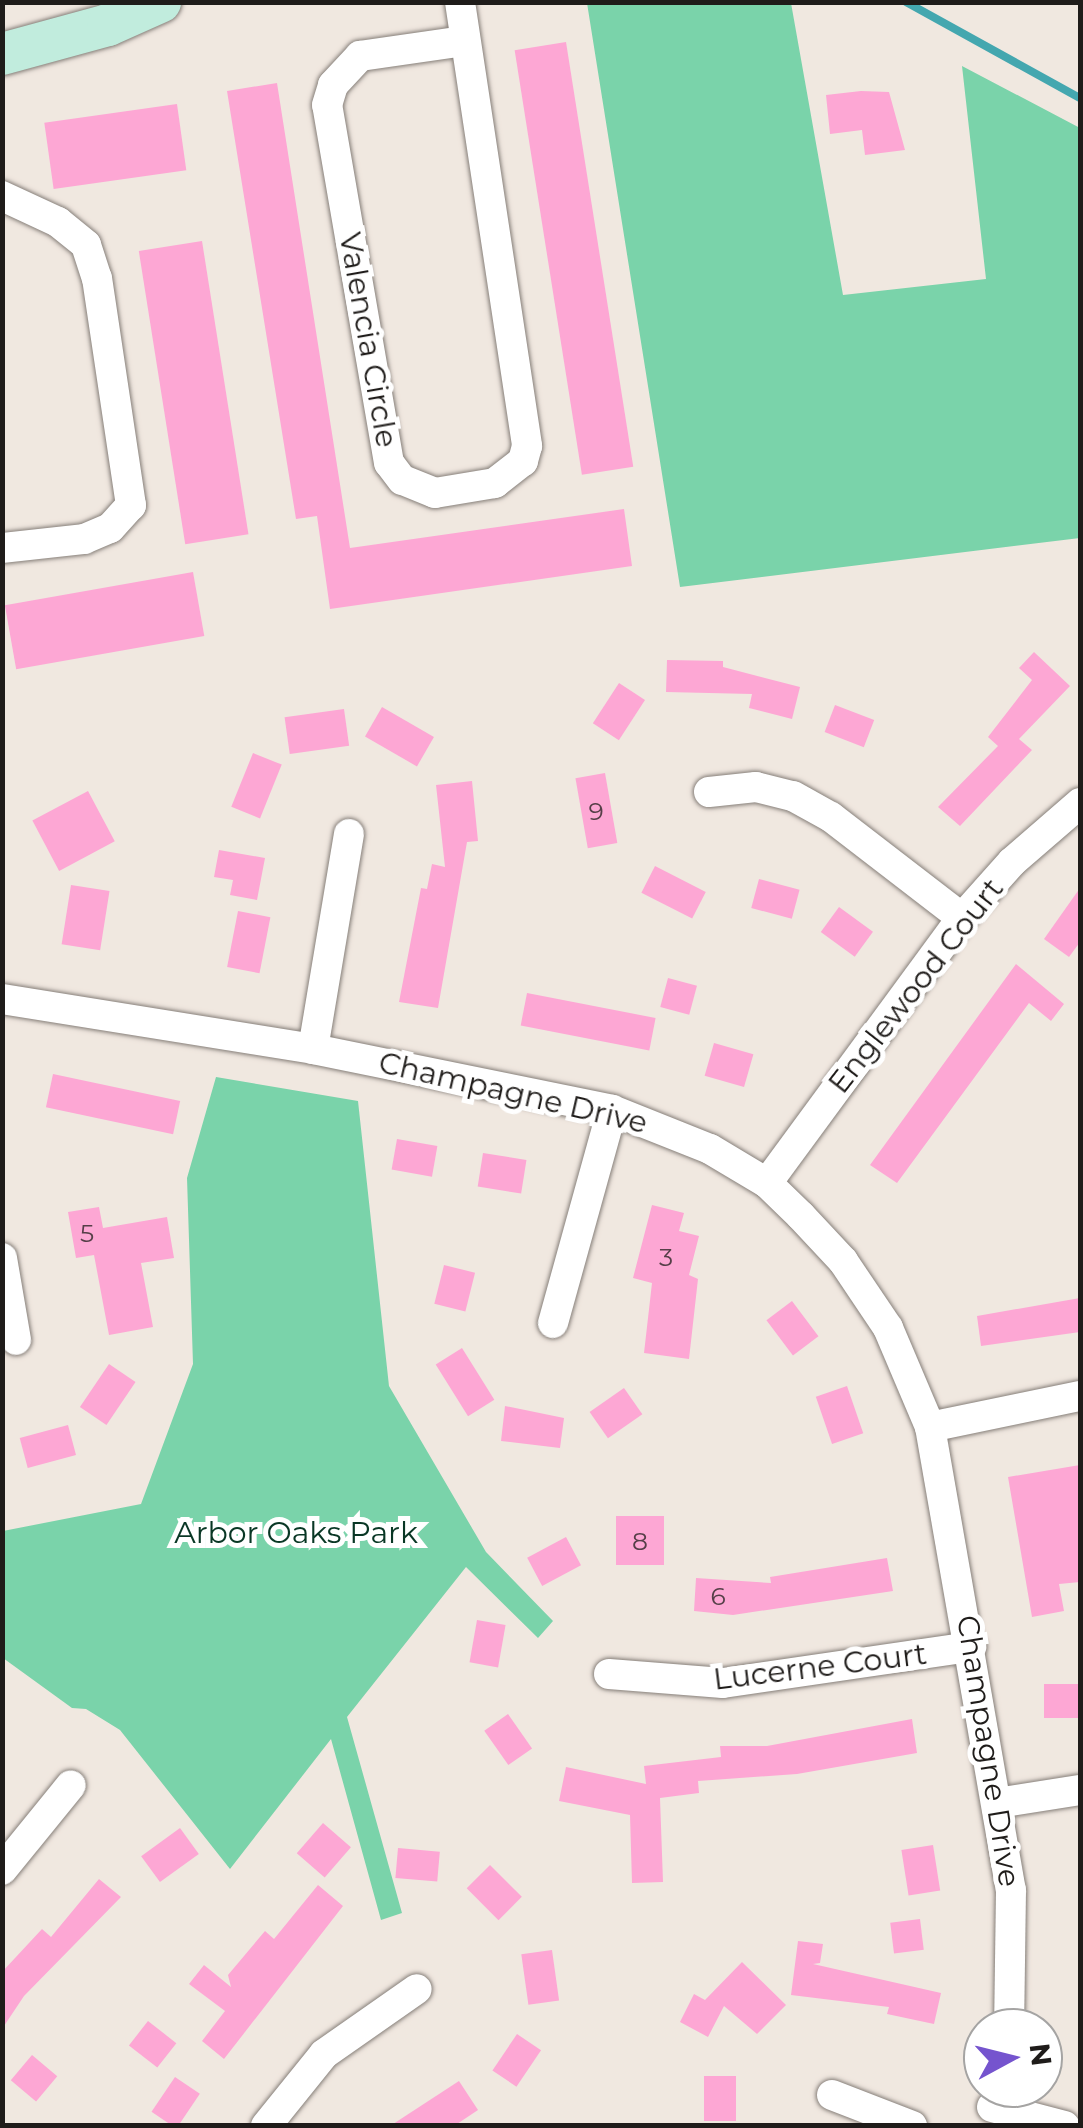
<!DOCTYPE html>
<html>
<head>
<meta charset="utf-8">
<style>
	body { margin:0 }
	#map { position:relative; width:1083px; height:2128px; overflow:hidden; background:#f0e8e0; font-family:Montserrat,sans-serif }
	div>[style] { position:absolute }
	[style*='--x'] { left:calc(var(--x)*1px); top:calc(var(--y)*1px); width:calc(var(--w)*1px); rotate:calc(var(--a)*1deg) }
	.green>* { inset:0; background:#7ad3aa }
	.stream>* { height:8px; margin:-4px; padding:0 4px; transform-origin:4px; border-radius:4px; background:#44a7af }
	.building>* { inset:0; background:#fda7d4; transform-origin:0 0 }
	.roads { filter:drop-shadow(0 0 2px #867f79) drop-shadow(0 0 2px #867f79) }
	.minor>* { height:30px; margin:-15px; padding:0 15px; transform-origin:15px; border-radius:15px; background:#fff }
	.secondary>* { height:42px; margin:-21px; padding:0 21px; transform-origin:21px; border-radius:21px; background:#c1ecdd }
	span { translate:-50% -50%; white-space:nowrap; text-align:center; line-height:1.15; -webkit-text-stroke:10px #fff; paint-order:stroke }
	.number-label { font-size:25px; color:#563f48 }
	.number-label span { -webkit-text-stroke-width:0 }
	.street-label { font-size:30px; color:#1f1c1a }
	.park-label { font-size:30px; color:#093725 }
	.frame { position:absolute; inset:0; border:5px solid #1f1c1a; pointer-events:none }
	.north { position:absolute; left:963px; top:2008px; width:100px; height:100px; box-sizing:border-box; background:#fff; border:2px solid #a5a4a3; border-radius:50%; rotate:83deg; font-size:28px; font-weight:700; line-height:40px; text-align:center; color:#1f1c1a }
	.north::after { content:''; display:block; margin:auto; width:35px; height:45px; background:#7554ce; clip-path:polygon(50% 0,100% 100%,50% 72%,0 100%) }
</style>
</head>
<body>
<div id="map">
	<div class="green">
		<div style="clip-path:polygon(587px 3px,791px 3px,843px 295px,986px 279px,962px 66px,1080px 128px,1080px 538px,680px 587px)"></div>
		<div style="clip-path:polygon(216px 1077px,358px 1101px,389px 1386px,486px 1552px,553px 1621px,538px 1638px,466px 1567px,347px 1717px,402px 1913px,381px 1920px,331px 1739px,230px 1869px,120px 1730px,86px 1709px,72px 1708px,3px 1658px,3px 1531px,141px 1504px,193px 1364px,187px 1178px)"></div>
	</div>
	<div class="stream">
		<div style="--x:906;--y:2;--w:199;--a:28.9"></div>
	</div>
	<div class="building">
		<div style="left:566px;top:42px;width:430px;height:52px;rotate:81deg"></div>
		<div style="clip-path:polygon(277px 83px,350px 548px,624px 509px,632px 566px,330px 609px,317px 516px,296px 519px,227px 91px)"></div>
		<div style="clip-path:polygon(861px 91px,889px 92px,905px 150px,865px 155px,862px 130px,830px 134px,826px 95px)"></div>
		<div style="left:177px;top:104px;width:67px;height:134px;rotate:82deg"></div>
		<div style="left:202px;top:241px;width:297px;height:64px;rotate:81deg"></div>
		<div style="left:193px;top:572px;width:65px;height:191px;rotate:80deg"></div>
		<div style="clip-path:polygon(1034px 652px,1070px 686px,1019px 739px,1032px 750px,960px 826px,938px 807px,998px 746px,988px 737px,1032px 680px,1019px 668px)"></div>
		<div style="clip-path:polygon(667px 660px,723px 661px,723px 667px,800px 687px,792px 719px,749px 708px,752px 694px,666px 692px)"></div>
		<div style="left:619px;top:683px;width:31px;height:48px;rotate:33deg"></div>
		<div style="left:835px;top:705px;width:42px;height:29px;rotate:21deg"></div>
		<div style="left:382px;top:707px;width:60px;height:34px;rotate:30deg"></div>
		<div style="left:344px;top:709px;width:37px;height:60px;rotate:82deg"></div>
		<div style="left:253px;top:753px;width:31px;height:58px;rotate:22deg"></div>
		<div style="left:605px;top:773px;width:71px;height:30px;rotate:80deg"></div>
		<div style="clip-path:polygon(472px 781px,478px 841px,467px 842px,438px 1008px,399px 1002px,421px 888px,427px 889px,432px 864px,445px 867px,436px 785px)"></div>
		<div style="left:88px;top:791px;width:57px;height:63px;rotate:62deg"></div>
		<div style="clip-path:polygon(219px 850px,265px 858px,257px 900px,230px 895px,233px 880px,214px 877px)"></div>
		<div style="left:655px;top:866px;width:57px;height:30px;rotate:27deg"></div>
		<div style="left:759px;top:879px;width:42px;height:30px;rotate:15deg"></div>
		<div style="left:71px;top:885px;width:39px;height:60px;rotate:9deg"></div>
		<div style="clip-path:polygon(1080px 888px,1080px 942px,1069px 957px,1044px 939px)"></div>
		<div style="left:839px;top:907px;width:42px;height:31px;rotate:36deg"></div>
		<div style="left:238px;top:911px;width:33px;height:57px;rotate:11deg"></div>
		<div style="clip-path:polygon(1016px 964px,1064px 1004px,1051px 1021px,1029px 1003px,897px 1183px,870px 1165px)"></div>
		<div style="left:668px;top:978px;width:30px;height:30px;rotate:15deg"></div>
		<div style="left:527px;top:993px;width:131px;height:33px;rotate:11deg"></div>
		<div style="left:714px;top:1043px;width:41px;height:34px;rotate:16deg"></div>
		<div style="left:53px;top:1074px;width:130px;height:34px;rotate:12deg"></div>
		<div style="left:397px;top:1139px;width:41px;height:31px;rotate:10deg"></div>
		<div style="left:483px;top:1153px;width:44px;height:34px;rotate:9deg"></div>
		<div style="clip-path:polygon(652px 1205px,684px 1213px,679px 1231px,699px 1236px,689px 1275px,698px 1279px,689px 1359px,644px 1353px,652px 1283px,633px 1278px)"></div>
		<div style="clip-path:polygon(99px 1207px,103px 1228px,167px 1217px,174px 1258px,141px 1263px,153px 1327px,109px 1335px,94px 1255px,76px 1258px,68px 1212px)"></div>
		<div style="left:444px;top:1265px;width:32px;height:40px;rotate:14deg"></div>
		<div style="clip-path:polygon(1080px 1298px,1080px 1332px,981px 1346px,977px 1316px)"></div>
		<div style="left:792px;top:1301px;width:44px;height:32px;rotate:53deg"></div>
		<div style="left:462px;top:1348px;width:61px;height:31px;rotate:58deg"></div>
		<div style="left:109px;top:1364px;width:32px;height:52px;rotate:34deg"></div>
		<div style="left:847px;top:1386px;width:50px;height:33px;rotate:71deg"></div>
		<div style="left:624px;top:1388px;width:32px;height:42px;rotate:55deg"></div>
		<div style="clip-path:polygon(505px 1406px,564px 1418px,560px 1448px,501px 1441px)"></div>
		<div style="left:68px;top:1425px;width:31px;height:50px;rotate:75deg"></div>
		<div style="clip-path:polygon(1080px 1465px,1080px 1582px,1059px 1584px,1064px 1611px,1032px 1617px,1008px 1477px)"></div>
		<div style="left:664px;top:1516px;width:49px;height:48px;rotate:90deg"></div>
		<div style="left:566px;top:1537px;width:32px;height:44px;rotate:62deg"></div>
		<div style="clip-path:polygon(887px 1558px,893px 1591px,733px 1615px,694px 1611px,696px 1578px,771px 1583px,770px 1577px)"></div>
		<div style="left:477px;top:1620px;width:29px;height:43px;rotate:10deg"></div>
		<div style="left:1080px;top:1684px;width:34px;height:36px;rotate:90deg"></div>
		<div style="left:508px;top:1714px;width:42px;height:29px;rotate:55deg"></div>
		<div style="clip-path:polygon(912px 1719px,917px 1753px,797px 1774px,698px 1781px,699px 1793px,660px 1798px,663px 1882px,632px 1883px,630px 1815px,559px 1801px,566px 1767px,646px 1784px,644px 1766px,721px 1757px,720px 1746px,767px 1746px)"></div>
		<div style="left:323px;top:1823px;width:37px;height:40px;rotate:41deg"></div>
		<div style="left:180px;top:1828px;width:32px;height:48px;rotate:54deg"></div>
		<div style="left:933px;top:1845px;width:46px;height:32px;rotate:81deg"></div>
		<div style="left:398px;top:1848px;width:42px;height:30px;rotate:5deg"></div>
		<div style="left:490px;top:1865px;width:45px;height:33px;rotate:45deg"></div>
		<div style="clip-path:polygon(99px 1879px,121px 1897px,24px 1996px,2px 2029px,2px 1972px,42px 1929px,51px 1937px)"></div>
		<div style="clip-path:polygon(318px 1885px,343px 1906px,224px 2059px,202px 2041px,225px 2011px,189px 1984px,204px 1965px,231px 1987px,228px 1975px,265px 1931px,274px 1939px)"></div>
		<div style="left:920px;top:1919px;width:31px;height:30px;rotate:83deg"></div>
		<div style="clip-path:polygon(798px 1941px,823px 1944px,820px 1963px,813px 1964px,941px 1993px,934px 2024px,887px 2014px,889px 2007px,791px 1995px)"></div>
		<div style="left:552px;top:1950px;width:51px;height:31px;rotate:82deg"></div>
		<div style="clip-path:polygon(742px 1962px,786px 2005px,757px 2034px,724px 2006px,708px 2037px,680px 2022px,694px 1994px,705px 2000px)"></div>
		<div style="left:148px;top:2021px;width:36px;height:31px;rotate:38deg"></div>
		<div style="left:517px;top:2034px;width:29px;height:44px;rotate:34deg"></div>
		<div style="left:32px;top:2055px;width:33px;height:33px;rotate:40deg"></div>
		<div style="left:736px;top:2076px;width:45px;height:32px;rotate:90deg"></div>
		<div style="left:175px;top:2077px;width:30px;height:42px;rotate:34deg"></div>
		<div style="clip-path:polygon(459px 2081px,478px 2110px,454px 2126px,390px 2126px)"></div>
	</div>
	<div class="roads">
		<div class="minor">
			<div style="--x:460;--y:2;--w:449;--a:81.4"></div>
			<div style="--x:527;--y:446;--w:16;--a:105"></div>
			<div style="--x:523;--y:461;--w:36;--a:142"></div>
			<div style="--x:495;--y:483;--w:61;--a:170.5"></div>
			<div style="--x:435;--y:493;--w:35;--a:-158"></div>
			<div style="--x:402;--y:480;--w:21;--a:-127"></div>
			<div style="--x:389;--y:463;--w:363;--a:-99.8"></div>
			<div style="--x:327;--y:105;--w:21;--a:-73"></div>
			<div style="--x:333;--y:85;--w:40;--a:-47"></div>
			<div style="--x:360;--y:56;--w:105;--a:-8.2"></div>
			<div style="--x:2;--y:196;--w:62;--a:24.9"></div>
			<div style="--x:58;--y:222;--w:36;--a:39"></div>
			<div style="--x:86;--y:245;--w:35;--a:72"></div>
			<div style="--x:97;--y:278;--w:230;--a:81.5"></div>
			<div style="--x:131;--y:505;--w:31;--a:132"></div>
			<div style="--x:110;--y:528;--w:28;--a:157"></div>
			<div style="--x:84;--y:539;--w:82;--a:173.7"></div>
			<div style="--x:709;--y:792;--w:47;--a:-6.1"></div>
			<div style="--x:756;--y:787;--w:38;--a:14"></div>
			<div style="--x:793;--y:796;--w:43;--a:28.9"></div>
			<div style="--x:831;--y:817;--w:165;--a:37.6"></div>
			<div style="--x:2;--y:999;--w:315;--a:9.1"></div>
			<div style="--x:313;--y:1049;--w:305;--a:11.5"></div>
			<div style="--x:612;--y:1110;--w:105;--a:21.7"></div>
			<div style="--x:710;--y:1149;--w:66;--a:30.8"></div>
			<div style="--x:767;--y:1183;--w:47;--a:44.1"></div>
			<div style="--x:801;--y:1216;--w:62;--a:47"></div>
			<div style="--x:843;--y:1261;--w:81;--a:56.1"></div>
			<div style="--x:888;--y:1328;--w:108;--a:67"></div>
			<div style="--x:930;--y:1427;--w:470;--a:80.1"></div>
			<div style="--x:1011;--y:1890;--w:138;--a:90.8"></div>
			<div style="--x:313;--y:1049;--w:218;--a:-80.5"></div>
			<div style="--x:767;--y:1183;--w:329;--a:-53.7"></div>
			<div style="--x:962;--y:918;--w:75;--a:-48.2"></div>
			<div style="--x:1012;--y:862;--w:90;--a:-40.9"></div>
			<div style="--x:2;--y:1258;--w:83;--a:80.3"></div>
			<div style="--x:553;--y:1323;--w:221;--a:-74.5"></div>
			<div style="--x:930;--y:1427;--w:153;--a:-11.7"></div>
			<div style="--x:609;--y:1674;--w:114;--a:4.5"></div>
			<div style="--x:723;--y:1683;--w:251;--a:-8.3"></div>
			<div style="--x:997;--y:1803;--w:84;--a:-8.9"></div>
			<div style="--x:2;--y:1870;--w:109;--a:-50.9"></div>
			<div style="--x:832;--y:2095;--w:86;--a:21.2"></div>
			<div style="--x:992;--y:2107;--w:75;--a:14.6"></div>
			<div style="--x:266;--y:2126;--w:92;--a:-51.1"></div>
			<div style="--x:324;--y:2054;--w:113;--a:-35"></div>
		</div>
		<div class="secondary">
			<div style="--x:2;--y:54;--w:110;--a:-15.3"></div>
			<div style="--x:108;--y:25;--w:57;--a:-23.9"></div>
		</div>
	</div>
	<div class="number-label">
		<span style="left:596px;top:811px">9</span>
		<span style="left:87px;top:1233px">5</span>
		<span style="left:666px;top:1257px">3</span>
		<span style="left:640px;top:1541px">8</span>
		<span style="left:718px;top:1596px">6</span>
	</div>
	<div class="street-label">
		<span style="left:368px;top:340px;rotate:80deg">Valencia Circle</span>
		<span style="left:916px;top:986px;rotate:-52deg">Englewood Court</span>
		<span style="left:513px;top:1093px;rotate:13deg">Champagne Drive</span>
		<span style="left:820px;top:1667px;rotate:-7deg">Lucerne Court</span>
		<span style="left:988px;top:1751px;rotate:81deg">Champagne Drive</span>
	</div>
	<div class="park-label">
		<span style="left:296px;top:1533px">Arbor Oaks Park</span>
	</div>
	<div class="frame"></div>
	<div class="north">N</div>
</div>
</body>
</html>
